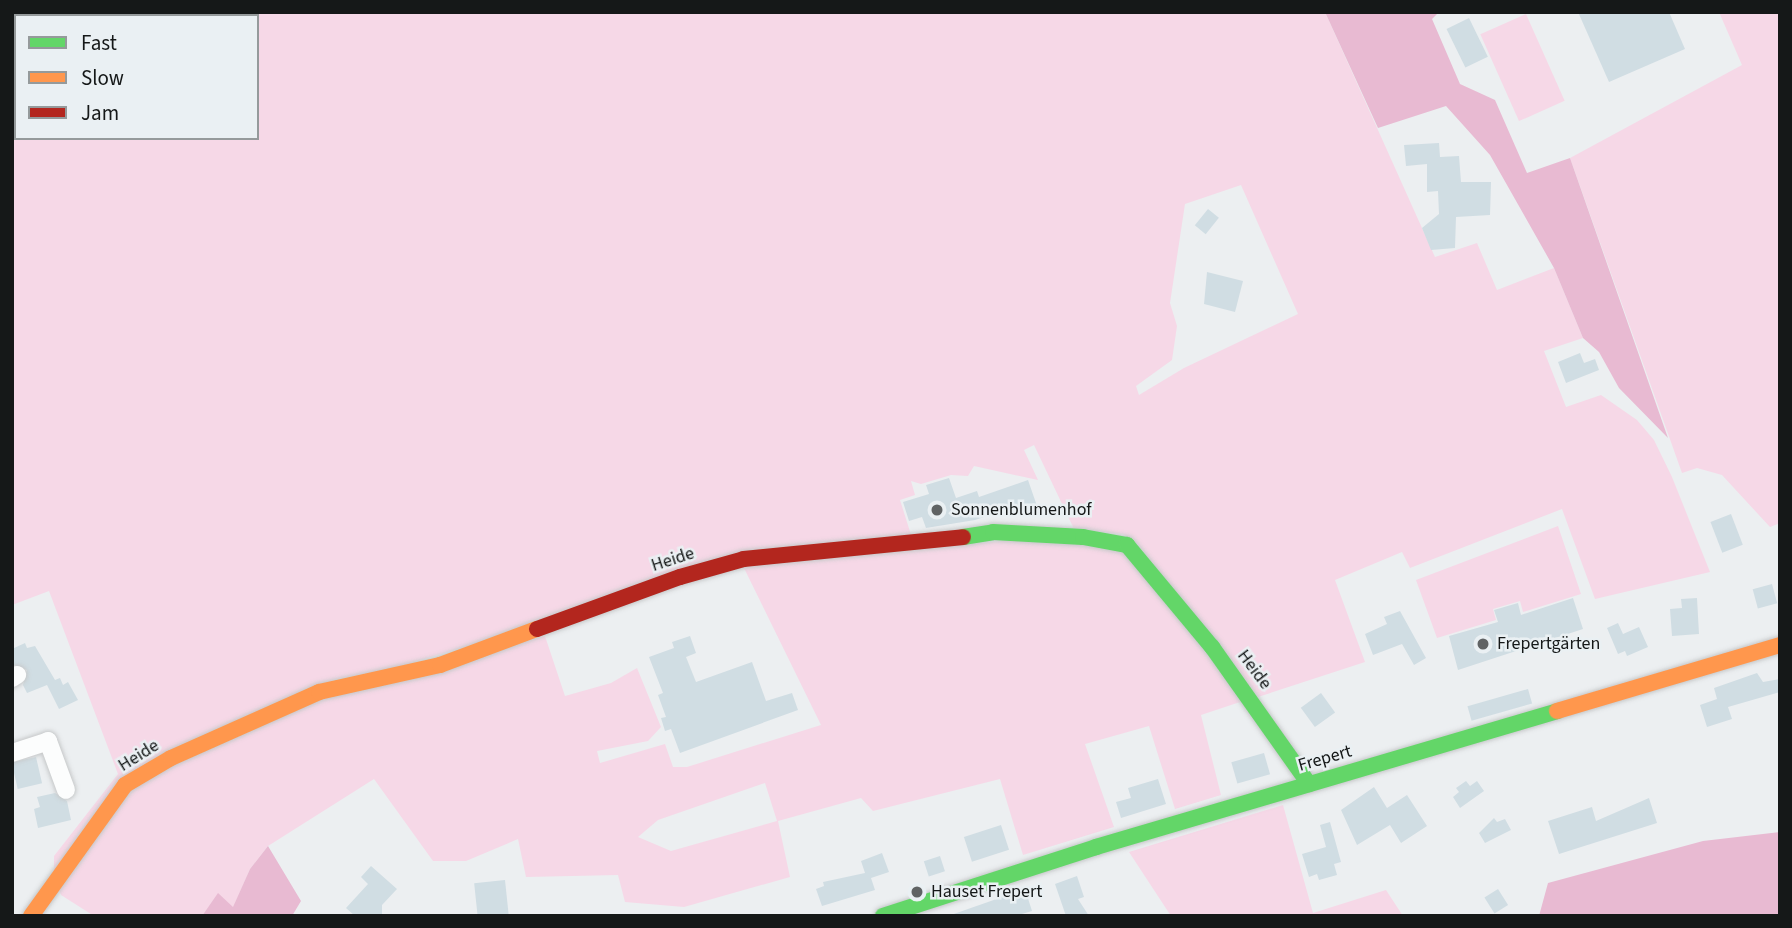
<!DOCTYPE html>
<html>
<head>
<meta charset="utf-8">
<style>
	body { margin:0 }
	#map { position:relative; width:1792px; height:928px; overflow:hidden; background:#eceff1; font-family:"Source Sans 3",sans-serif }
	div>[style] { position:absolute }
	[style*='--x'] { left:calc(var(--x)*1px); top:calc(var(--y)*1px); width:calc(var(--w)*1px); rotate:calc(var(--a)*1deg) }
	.green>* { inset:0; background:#f6d8e7; transform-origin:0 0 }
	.forest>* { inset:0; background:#e8bad2 }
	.building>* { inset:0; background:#d0dde3; transform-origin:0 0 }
	.roads { filter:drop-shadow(0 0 2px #c6c8c9) drop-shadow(0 0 2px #c6c8c9) }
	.street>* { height:18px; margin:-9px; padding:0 9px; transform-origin:9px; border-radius:9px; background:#fcfdfd }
	.fast>* { height:16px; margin:-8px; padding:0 8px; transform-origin:8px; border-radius:8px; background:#63d668 }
	.slow>* { height:16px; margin:-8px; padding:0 8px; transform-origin:8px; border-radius:8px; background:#ff974d }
	.jam>* { height:16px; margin:-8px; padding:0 8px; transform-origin:8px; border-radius:8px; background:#b3261e }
	.dots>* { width:19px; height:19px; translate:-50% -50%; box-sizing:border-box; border:4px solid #eaf0f3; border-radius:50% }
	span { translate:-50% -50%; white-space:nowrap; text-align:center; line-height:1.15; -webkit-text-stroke:5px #eaf0f3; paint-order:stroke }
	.poi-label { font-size:18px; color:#151818 }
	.left { translate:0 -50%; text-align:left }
	.street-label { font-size:18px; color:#151818 }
	.frame { position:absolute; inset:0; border:14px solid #151818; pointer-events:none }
	.legend { position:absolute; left:14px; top:14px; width:245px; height:126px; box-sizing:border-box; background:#eaf0f3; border:2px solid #959a9b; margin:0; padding:9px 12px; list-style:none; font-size:21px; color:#151818 }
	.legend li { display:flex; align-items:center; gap:14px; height:35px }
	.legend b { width:35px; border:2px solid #959a9b }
</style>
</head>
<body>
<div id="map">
	<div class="green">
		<div style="clip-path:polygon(12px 12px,67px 16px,16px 16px,12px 113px)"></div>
		<div style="clip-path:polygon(evenodd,228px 12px,1325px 12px,1435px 257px,1477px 243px,1497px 290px,1554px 268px,1583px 338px,1544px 351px,1566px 407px,1601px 395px,1637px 420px,1654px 440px,1672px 477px,1710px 572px,1595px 599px,1562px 509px,1410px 568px,1402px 552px,1335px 580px,1365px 662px,1258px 697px,1137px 543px,1123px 534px,1074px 529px,1034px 445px,1024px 450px,1038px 480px,974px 466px,968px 476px,951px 475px,921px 484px,911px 481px,915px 495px,900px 500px,913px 541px,752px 551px,680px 570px,530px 627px,391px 669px,332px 680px,357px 692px,545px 636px,565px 696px,611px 683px,637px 668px,661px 727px,648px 741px,597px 751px,600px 763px,665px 744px,673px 767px,687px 767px,821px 725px,743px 566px,1013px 540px,1083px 545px,1125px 553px,1139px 566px,1243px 701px,1201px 715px,1221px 795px,1175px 809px,1149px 726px,1085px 744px,1114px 827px,1023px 855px,1000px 779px,873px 811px,861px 798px,778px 821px,790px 877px,684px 907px,625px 902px,618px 875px,526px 877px,518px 839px,466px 861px,433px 861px,374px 779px,268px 846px,250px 869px,233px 908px,218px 894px,202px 916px,94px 916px,61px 895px,54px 877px,54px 856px,118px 774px,49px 591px,12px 605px,12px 131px,16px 129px,16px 138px,257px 138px,257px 16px,221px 16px,228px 12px,1241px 185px,1298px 314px,1184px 368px,1139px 395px,1136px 386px,1172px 360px,1177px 326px,1170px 303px,1185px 204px,1241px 185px,228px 12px,765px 783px,777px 821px,671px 851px,638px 837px,658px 820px,765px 783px)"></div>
		<div style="clip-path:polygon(1719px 12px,1780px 12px,1780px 523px,1770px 527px,1722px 475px,1697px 468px,1682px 473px,1570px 158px,1742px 65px)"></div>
		<div style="left:1526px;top:14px;width:95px;height:50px;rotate:66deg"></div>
		<div style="clip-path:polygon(1558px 526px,1581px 594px,1523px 612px,1520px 601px,1493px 609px,1496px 620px,1437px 638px,1416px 580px)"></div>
		<div style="clip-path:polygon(1283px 805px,1313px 913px,1386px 890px,1403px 916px,1171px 916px,1129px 852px)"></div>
	</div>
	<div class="forest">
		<div style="clip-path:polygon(1325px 12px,1439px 12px,1432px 19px,1460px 84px,1495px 100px,1527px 173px,1570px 158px,1668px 438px,1619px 388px,1599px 352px,1583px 338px,1554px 268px,1490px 155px,1446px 106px,1378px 128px)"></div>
		<div style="clip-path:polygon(1780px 832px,1780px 916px,1539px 916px,1548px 883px,1703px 841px)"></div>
		<div style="clip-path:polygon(268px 846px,301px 901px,292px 916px,202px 916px,218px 893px,233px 907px,250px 869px)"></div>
	</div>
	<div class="building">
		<div style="clip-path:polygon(1578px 12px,1669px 12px,1685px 49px,1609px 82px)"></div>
		<div style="left:1469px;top:18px;width:43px;height:25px;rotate:64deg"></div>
		<div style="clip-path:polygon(1439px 143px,1440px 157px,1459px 156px,1461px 182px,1491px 182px,1490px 215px,1456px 217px,1455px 248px,1431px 250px,1422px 228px,1439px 214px,1438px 191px,1427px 192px,1427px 164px,1406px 166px,1404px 145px)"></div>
		<div style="left:1208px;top:209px;width:14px;height:21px;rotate:39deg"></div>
		<div style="clip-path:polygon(1207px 272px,1243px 281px,1235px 312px,1204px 304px)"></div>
		<div style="clip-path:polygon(1580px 353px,1584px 363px,1595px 359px,1599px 370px,1566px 383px,1558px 362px)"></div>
		<div style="clip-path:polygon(949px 478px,956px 498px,977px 491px,979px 497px,1028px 480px,1037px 506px,1023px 511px,1021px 505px,975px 520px,926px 528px,922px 517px,909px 521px,903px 502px,929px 494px,926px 485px)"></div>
		<div style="left:1731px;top:514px;width:33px;height:22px;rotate:69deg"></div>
		<div style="left:1772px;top:584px;width:20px;height:20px;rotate:75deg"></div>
		<div style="clip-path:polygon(1573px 598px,1583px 629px,1458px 670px,1449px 636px,1498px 622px,1494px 610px,1518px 603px,1521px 615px)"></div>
		<div style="clip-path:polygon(1697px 598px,1699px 634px,1672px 636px,1670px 609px,1682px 608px,1681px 599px)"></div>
		<div style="clip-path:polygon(1400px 611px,1426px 658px,1414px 665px,1402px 644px,1373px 655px,1365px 634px,1387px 624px,1384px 617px)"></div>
		<div style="clip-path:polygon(1618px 623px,1623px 634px,1639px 627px,1648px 647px,1627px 656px,1625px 651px,1618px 654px,1607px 628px)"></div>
		<div style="clip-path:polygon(690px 636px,696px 653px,686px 657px,696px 682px,752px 662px,766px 701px,792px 693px,798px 710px,680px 753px,671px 729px,665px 731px,661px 718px,666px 717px,658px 695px,663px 693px,649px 657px,674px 648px,672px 642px)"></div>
		<div style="clip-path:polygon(25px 643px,27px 648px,35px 646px,55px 680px,60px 678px,63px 685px,68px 682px,78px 700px,59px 709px,47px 685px,27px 693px,23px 685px,27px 670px,12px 664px,12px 649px)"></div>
		<div style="clip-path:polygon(1757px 673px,1763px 682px,1780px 679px,1780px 692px,1728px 707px,1732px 719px,1707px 727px,1700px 705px,1717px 699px,1714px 688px)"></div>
		<div style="left:1528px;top:689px;width:15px;height:63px;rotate:74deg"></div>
		<div style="left:1321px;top:693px;width:24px;height:25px;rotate:54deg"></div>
		<div style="left:1264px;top:753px;width:22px;height:34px;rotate:74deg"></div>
		<div style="left:36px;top:757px;width:27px;height:25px;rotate:77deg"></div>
		<div style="clip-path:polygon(1158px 779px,1166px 804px,1121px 818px,1116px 802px,1131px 798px,1128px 788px)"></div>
		<div style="clip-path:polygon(1466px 781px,1470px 786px,1477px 781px,1484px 791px,1460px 808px,1453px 797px,1459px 792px,1456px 788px)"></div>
		<div style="clip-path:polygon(1374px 787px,1387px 808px,1407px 795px,1427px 826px,1401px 843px,1390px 825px,1357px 845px,1341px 810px)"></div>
		<div style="clip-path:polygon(55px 793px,67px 801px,71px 820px,38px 828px,34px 809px,40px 807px,37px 797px)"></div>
		<div style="clip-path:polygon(1649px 798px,1657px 823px,1559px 854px,1548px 821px,1592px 807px,1596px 821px)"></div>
		<div style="clip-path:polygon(1494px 818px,1497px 822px,1505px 819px,1511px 830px,1485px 843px,1479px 833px)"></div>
		<div style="clip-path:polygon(1330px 822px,1341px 862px,1334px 864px,1337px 875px,1319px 880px,1317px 874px,1309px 877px,1302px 854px,1326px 847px,1320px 825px)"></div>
		<div style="left:1001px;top:825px;width:26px;height:39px;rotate:72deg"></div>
		<div style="clip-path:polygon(882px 853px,889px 872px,871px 878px,875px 890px,822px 906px,816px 889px,824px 886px,823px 882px,865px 873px,861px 861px)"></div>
		<div style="left:940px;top:856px;width:16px;height:17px;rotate:72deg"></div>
		<div style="clip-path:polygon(371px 866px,397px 889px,382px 905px,382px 916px,355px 916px,346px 908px,368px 884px,361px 877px)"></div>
		<div style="clip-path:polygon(1077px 876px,1084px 897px,1078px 899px,1089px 916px,1066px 916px,1055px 884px)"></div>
		<div style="left:505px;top:880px;width:36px;height:31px;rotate:84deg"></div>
		<div style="clip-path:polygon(1025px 889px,1032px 911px,1015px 916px,948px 916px)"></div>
		<div style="left:1498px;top:889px;width:19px;height:16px;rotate:58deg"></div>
	</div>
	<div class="roads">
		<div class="street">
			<div style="--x:206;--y:16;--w:7;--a:-34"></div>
			<div style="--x:12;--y:123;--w:4;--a:-27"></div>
			<div style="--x:12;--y:678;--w:6;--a:-31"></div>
			<div style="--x:12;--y:753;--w:38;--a:-18"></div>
			<div style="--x:48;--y:741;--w:52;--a:69.8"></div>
		</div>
		<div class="fast">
			<div style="--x:963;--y:537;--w:30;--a:-9"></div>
			<div style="--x:993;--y:532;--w:90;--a:3.2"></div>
			<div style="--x:1083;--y:537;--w:45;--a:10.3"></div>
			<div style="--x:1127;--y:545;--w:133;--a:50.2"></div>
			<div style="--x:1212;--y:647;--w:168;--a:54.7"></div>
			<div style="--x:883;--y:916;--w:224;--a:-17.9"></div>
			<div style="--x:1096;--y:847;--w:481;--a:-16.4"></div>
		</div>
		<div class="slow">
			<div style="--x:1557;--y:711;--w:233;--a:-16.5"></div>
			<div style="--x:31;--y:916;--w:161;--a:-54.3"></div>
			<div style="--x:125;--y:785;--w:53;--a:-30.4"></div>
			<div style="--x:171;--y:758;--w:162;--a:-24"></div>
			<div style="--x:319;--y:692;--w:124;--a:-12.6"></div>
			<div style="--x:440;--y:665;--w:103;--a:-20.4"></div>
		</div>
		<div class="jam">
			<div style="--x:537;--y:629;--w:152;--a:-20"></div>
			<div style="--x:680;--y:577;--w:66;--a:-15.7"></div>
			<div style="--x:744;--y:559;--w:220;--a:-5.7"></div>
		</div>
	</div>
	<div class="dots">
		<div style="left:937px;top:510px;background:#606364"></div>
		<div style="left:1483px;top:644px;background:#606364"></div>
		<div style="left:917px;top:892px;background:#606364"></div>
	</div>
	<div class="poi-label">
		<span class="left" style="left:951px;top:510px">Sonnenblumenhof</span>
		<span class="left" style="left:1497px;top:644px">Frepertgärten</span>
		<span class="left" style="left:931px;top:892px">Hauset Frepert</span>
	</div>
	<div class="street-label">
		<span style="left:673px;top:560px;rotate:-18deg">Heide</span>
		<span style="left:1254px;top:670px;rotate:53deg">Heide</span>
		<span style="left:139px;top:756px;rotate:-32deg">Heide</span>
		<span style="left:1325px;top:759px;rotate:-16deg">Frepert</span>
	</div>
	<div class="frame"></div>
	<ul class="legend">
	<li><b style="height:9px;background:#63d668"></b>Fast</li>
	<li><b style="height:9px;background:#ff974d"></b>Slow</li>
	<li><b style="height:9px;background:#b3261e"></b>Jam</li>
	</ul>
</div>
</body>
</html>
